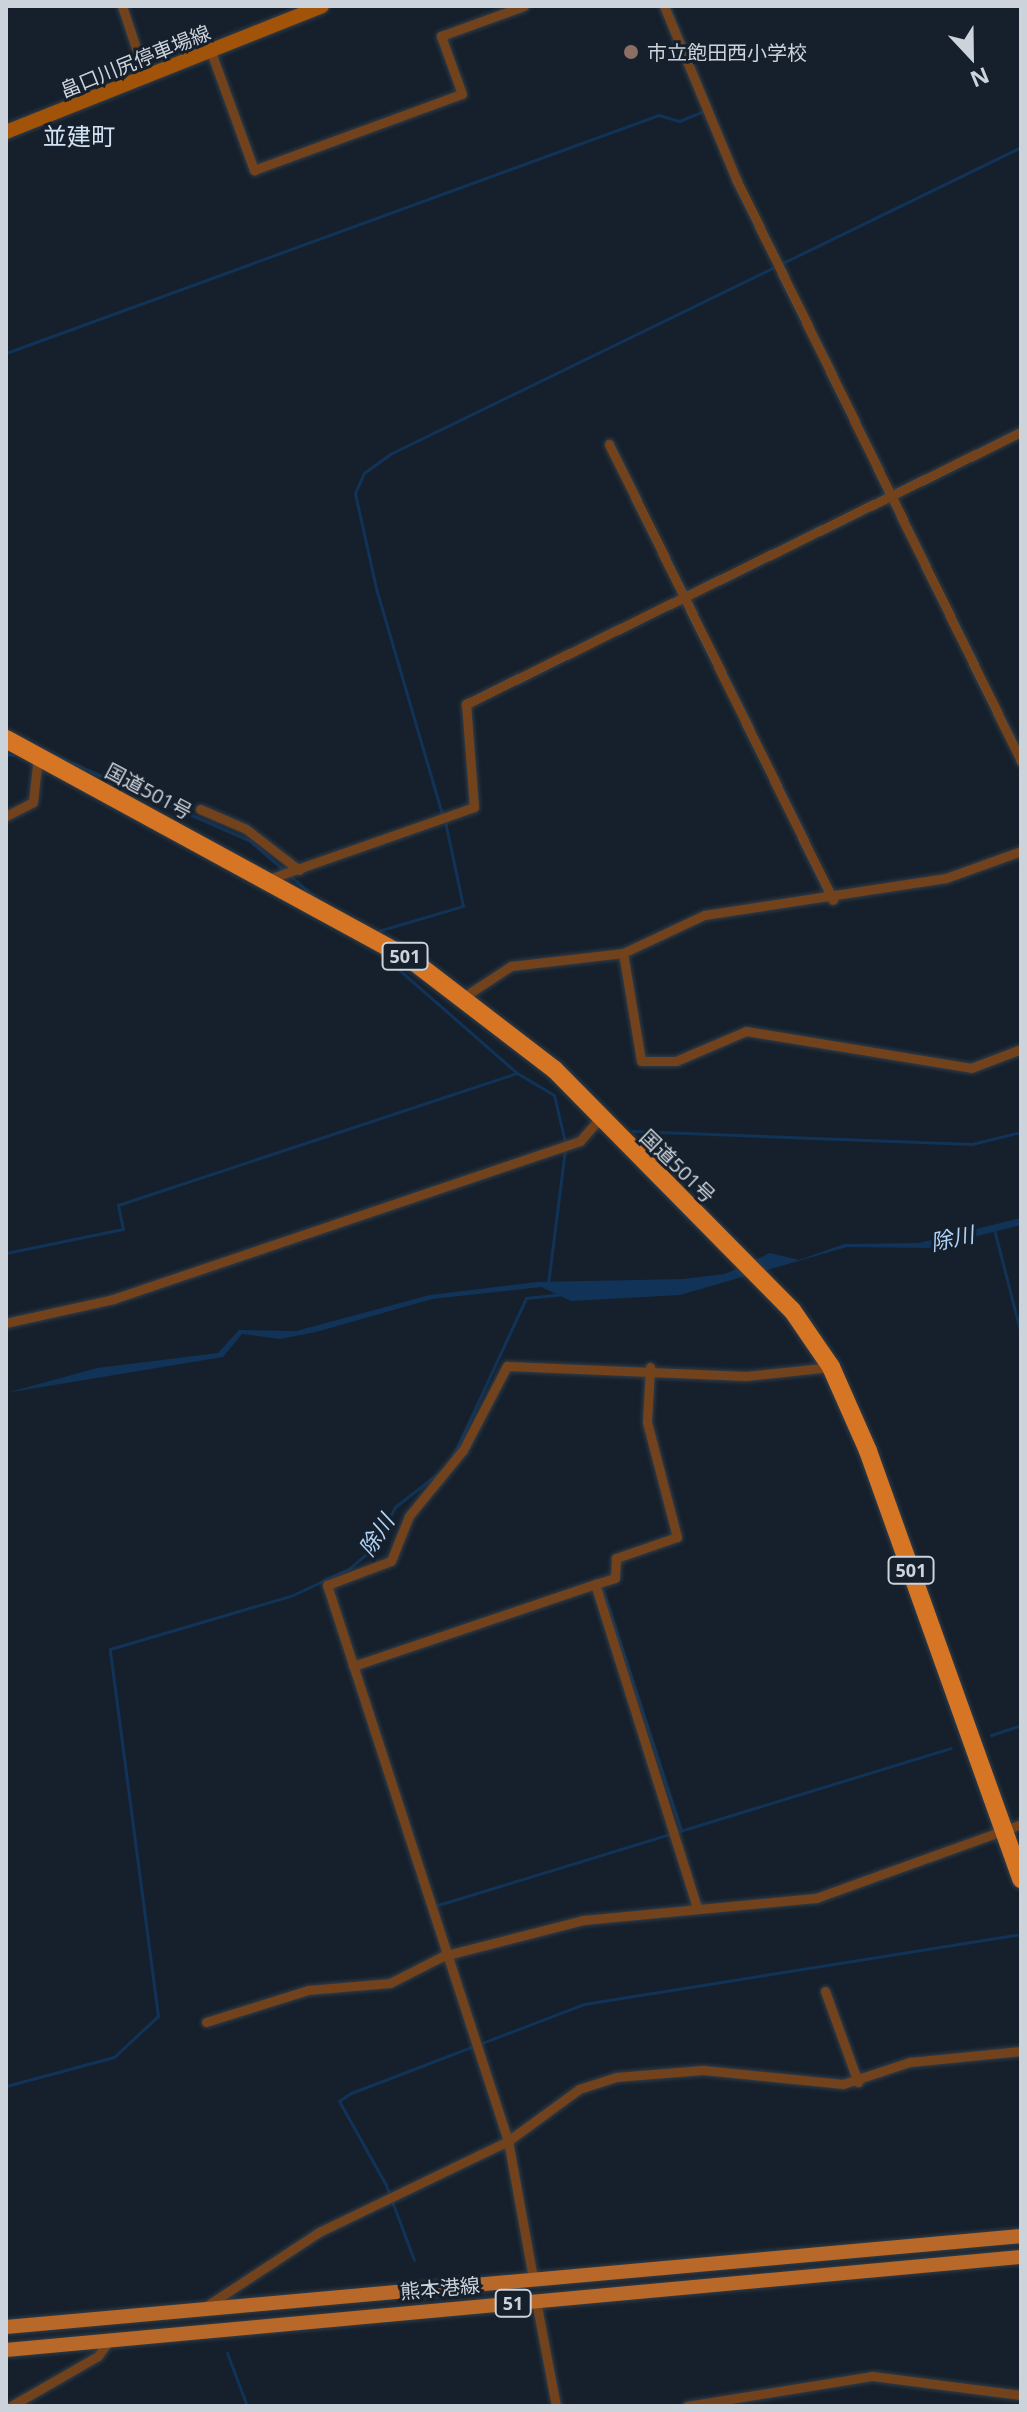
<!DOCTYPE html>
<html>
<head>
<meta charset="utf-8">
<style>
	body { margin:0 }
	#map { position:relative; width:1027px; height:2412px; overflow:hidden; background:#15202c; font-family:"Open Sans","Noto Sans JP",sans-serif }
	div>[style] { position:absolute }
	[style*='--x'] { left:calc(var(--x)*1px); top:calc(var(--y)*1px); width:calc(var(--w)*1px); rotate:calc(var(--a)*1deg) }
	.water>* { inset:0; background:#113357 }
	.stream>* { height:3px; margin:-1.5px; padding:0 1.5px; transform-origin:1.5px; border-radius:1.5px; background:#113357 }
	.roads { filter:drop-shadow(0 0 2px #323d48) drop-shadow(0 0 2px #323d48) }
	.street>* { height:9px; margin:-4.5px; padding:0 4.5px; transform-origin:4.5px; border-radius:4.5px; background:#72421d }
	.secondary>* { height:14px; margin:-7px; padding:0 7px; transform-origin:7px; border-radius:7px; background:#a05309 }
	.primary>* { height:14px; margin:-7px; padding:0 7px; transform-origin:7px; border-radius:7px; background:#b86929 }
	.highway>* { height:18px; margin:-9px; padding:0 9px; transform-origin:9px; border-radius:9px; background:#d67625 }
	.dots>* { width:22px; height:22px; translate:-50% -50%; box-sizing:border-box; border:4px solid #15202c; border-radius:50% }
	span { translate:-50% -50%; white-space:nowrap; text-align:center; line-height:1.15; -webkit-text-stroke:6px #15202c; paint-order:stroke }
	.shield-label span { padding:2px 6px; background:#15202c; border:2px solid; border-radius:6px; -webkit-text-stroke-width:0 }
	.shield-label { font-size:18px; color:#ccd3db; font-weight:700 }
	.poi-label { font-size:20px; color:#ccd3db }
	.left { translate:0 -50%; text-align:left }
	.street-label { font-size:20px; color:#ccd3db }
	.water-label { font-size:22px; color:#b2d3f8; font-style:italic }
	.quarter-label { font-size:24px; color:#d3e3f3 }
	.frame { position:absolute; inset:0; border:8px solid #ccd3db; pointer-events:none }
	.north { position:absolute; left:931px; top:16px; width:80px; height:80px; -webkit-text-stroke:6px #15202c; paint-order:stroke; rotate:158deg; font-size:22px; font-weight:700; line-height:32px; text-align:center; color:#ccd3db }
	.north::after { content:''; display:block; margin:auto; width:28px; height:36px; background:#ccd3db; clip-path:polygon(50% 0,100% 100%,50% 72%,0 100%) }
</style>
</head>
<body>
<div id="map">
	<div class="water">
		<div style="clip-path:polygon(1021px 1218px,1021px 1225px,930px 1248px,847px 1247px,680px 1295px,571px 1301px,541px 1287px,432px 1299px,316px 1332px,280px 1339px,242px 1334px,223px 1357px,6px 1393px,97px 1368px,218px 1353px,239px 1330px,296px 1331px,430px 1295px,537px 1282px,683px 1279px,725px 1274px,770px 1253px,799px 1260px,844px 1244px,919px 1243px)"></div>
	</div>
	<div class="stream">
		<div style="--x:669;--y:6;--w:107;--a:68"></div>
		<div style="--x:6;--y:353;--w:695;--a:-20.03"></div>
		<div style="--x:659;--y:115;--w:21;--a:17"></div>
		<div style="--x:679;--y:121;--w:27;--a:-22"></div>
		<div style="--x:6;--y:755;--w:13;--a:-4"></div>
		<div style="--x:54;--y:755;--w:213;--a:23.6"></div>
		<div style="--x:249;--y:840;--w:91;--a:41"></div>
		<div style="--x:442;--y:814;--w:235;--a:-106.3"></div>
		<div style="--x:376;--y:588;--w:97;--a:-102.5"></div>
		<div style="--x:355;--y:493;--w:22;--a:-66"></div>
		<div style="--x:364;--y:473;--w:32;--a:-36"></div>
		<div style="--x:390;--y:454;--w:702;--a:-25.94"></div>
		<div style="--x:378;--y:931;--w:89;--a:-16.4"></div>
		<div style="--x:463;--y:906;--w:87;--a:-102"></div>
		<div style="--x:381;--y:954;--w:181;--a:41.2"></div>
		<div style="--x:517;--y:1073;--w:43;--a:30.7"></div>
		<div style="--x:554;--y:1095;--w:48;--a:76.8"></div>
		<div style="--x:633;--y:1131;--w:339;--a:2.2"></div>
		<div style="--x:972;--y:1144;--w:50;--a:-13.8"></div>
		<div style="--x:994;--y:1229;--w:108;--a:75.6"></div>
		<div style="--x:6;--y:1253;--w:119;--a:-11.6"></div>
		<div style="--x:123;--y:1229;--w:25;--a:-102"></div>
		<div style="--x:118;--y:1205;--w:420;--a:-18.3"></div>
		<div style="--x:548;--y:1284;--w:136;--a:-82.8"></div>
		<div style="--x:453;--y:1456;--w:174;--a:-65.2"></div>
		<div style="--x:526;--y:1298;--w:36;--a:-6"></div>
		<div style="--x:603;--y:1591;--w:251;--a:71.9"></div>
		<div style="--x:991;--y:1735;--w:32;--a:-18"></div>
		<div style="--x:438;--y:1905;--w:536;--a:-17.02"></div>
		<div style="--x:6;--y:2086;--w:112;--a:-15"></div>
		<div style="--x:114;--y:2057;--w:60;--a:-43"></div>
		<div style="--x:158;--y:2016;--w:370;--a:-97.5"></div>
		<div style="--x:110;--y:1649;--w:191;--a:-16.4"></div>
		<div style="--x:293;--y:1595;--w:63;--a:-25.3"></div>
		<div style="--x:350;--y:1568;--w:35;--a:-41"></div>
		<div style="--x:376;--y:1545;--w:42;--a:-63.4"></div>
		<div style="--x:395;--y:1507;--w:58;--a:-38"></div>
		<div style="--x:414;--y:2260;--w:80;--a:-110.5"></div>
		<div style="--x:386;--y:2185;--w:96;--a:-119.2"></div>
		<div style="--x:339;--y:2101;--w:14;--a:-34"></div>
		<div style="--x:351;--y:2093;--w:249;--a:-20.9"></div>
		<div style="--x:584;--y:2004;--w:438;--a:-9.1"></div>
		<div style="--x:227;--y:2353;--w:57;--a:69.3"></div>
	</div>
	<div class="roads">
		<div class="street">
			<div style="--x:122;--y:6;--w:76;--a:71.6"></div>
			<div style="--x:664;--y:6;--w:190;--a:67.4"></div>
			<div style="--x:737;--y:181;--w:646;--a:63.91"></div>
			<div style="--x:211;--y:52;--w:126;--a:70"></div>
			<div style="--x:254;--y:170;--w:221;--a:-20.1"></div>
			<div style="--x:462;--y:94;--w:62;--a:-109.9"></div>
			<div style="--x:441;--y:36;--w:88;--a:-19.9"></div>
			<div style="--x:609;--y:444;--w:508;--a:63.84"></div>
			<div style="--x:200;--y:809;--w:50;--a:23.5"></div>
			<div style="--x:246;--y:829;--w:67;--a:37.7"></div>
			<div style="--x:6;--y:816;--w:30;--a:-27"></div>
			<div style="--x:33;--y:802;--w:46;--a:-83.8"></div>
			<div style="--x:266;--y:880;--w:220;--a:-19.3"></div>
			<div style="--x:474;--y:807;--w:103;--a:-94.4"></div>
			<div style="--x:466;--y:704;--w:618;--a:-26.11"></div>
			<div style="--x:623;--y:953;--w:109;--a:80.5"></div>
			<div style="--x:641;--y:1061;--w:35;--a:0"></div>
			<div style="--x:676;--y:1061;--w:76;--a:-23.2"></div>
			<div style="--x:746;--y:1031;--w:228;--a:9.3"></div>
			<div style="--x:971;--y:1068;--w:53;--a:-20.8"></div>
			<div style="--x:462;--y:998;--w:59;--a:-33.1"></div>
			<div style="--x:511;--y:966;--w:113;--a:-6.6"></div>
			<div style="--x:623;--y:953;--w:89;--a:-25.1"></div>
			<div style="--x:704;--y:915;--w:245;--a:-8.7"></div>
			<div style="--x:946;--y:878;--w:80;--a:-19.8"></div>
			<div style="--x:6;--y:1323;--w:110;--a:-12.6"></div>
			<div style="--x:113;--y:1299;--w:493;--a:-18.7"></div>
			<div style="--x:580;--y:1141;--w:30;--a:-49"></div>
			<div style="--x:650;--y:1367;--w:55;--a:93.1"></div>
			<div style="--x:647;--y:1422;--w:119;--a:75.4"></div>
			<div style="--x:677;--y:1537;--w:65;--a:161"></div>
			<div style="--x:616;--y:1558;--w:20;--a:93"></div>
			<div style="--x:615;--y:1578;--w:21;--a:163"></div>
			<div style="--x:595;--y:1584;--w:339;--a:72.5"></div>
			<div style="--x:353;--y:1666;--w:256;--a:-18.7"></div>
			<div style="--x:825;--y:1991;--w:97;--a:70.1"></div>
			<div style="--x:206;--y:2022;--w:107;--a:-17.4"></div>
			<div style="--x:308;--y:1990;--w:82;--a:-4.9"></div>
			<div style="--x:390;--y:1983;--w:59;--a:-27"></div>
			<div style="--x:443;--y:1956;--w:145;--a:-14.4"></div>
			<div style="--x:583;--y:1920;--w:234;--a:-5.4"></div>
			<div style="--x:816;--y:1898;--w:218;--a:-19.8"></div>
			<div style="--x:533;--y:2278;--w:139;--a:-100.3"></div>
			<div style="--x:508;--y:2141;--w:585;--a:-108.03"></div>
			<div style="--x:327;--y:1585;--w:68;--a:-20.6"></div>
			<div style="--x:391;--y:1561;--w:48;--a:-68.2"></div>
			<div style="--x:409;--y:1516;--w:85;--a:-50.7"></div>
			<div style="--x:463;--y:1450;--w:95;--a:-62.4"></div>
			<div style="--x:507;--y:1366;--w:239;--a:2.4"></div>
			<div style="--x:746;--y:1376;--w:85;--a:-6"></div>
			<div style="--x:536;--y:2301;--w:107;--a:79.2"></div>
			<div style="--x:208;--y:2305;--w:133;--a:-33.3"></div>
			<div style="--x:319;--y:2232;--w:210;--a:-25.7"></div>
			<div style="--x:508;--y:2141;--w:88;--a:-36.2"></div>
			<div style="--x:579;--y:2089;--w:39;--a:-18"></div>
			<div style="--x:616;--y:2077;--w:87;--a:-4.6"></div>
			<div style="--x:703;--y:2070;--w:141;--a:5.7"></div>
			<div style="--x:843;--y:2084;--w:71;--a:-18.2"></div>
			<div style="--x:910;--y:2062;--w:112;--a:-5.7"></div>
			<div style="--x:11;--y:2406;--w:100;--a:-29.9"></div>
			<div style="--x:98;--y:2356;--w:21;--a:-55"></div>
			<div style="--x:687;--y:2406;--w:187;--a:-9.2"></div>
			<div style="--x:872;--y:2376;--w:150;--a:7.3"></div>
		</div>
		<div class="secondary">
			<div style="--x:6;--y:132;--w:340;--a:-21.7"></div>
		</div>
		<div class="primary">
			<div style="--x:6;--y:2327;--w:1019;--a:-5.12"></div>
			<div style="--x:6;--y:2350;--w:1019;--a:-5.24"></div>
		</div>
		<div class="highway">
			<div style="--x:6;--y:739;--w:464;--a:28.6"></div>
			<div style="--x:413;--y:961;--w:178;--a:37.5"></div>
			<div style="--x:554;--y:1069;--w:339;--a:45.4"></div>
			<div style="--x:792;--y:1310;--w:69;--a:55.6"></div>
			<div style="--x:831;--y:1367;--w:92;--a:66.2"></div>
			<div style="--x:868;--y:1451;--w:455;--a:70.3"></div>
		</div>
	</div>
	<div class="dots">
		<div style="left:631px;top:52px;background:#8d6e63"></div>
	</div>
	<div class="shield-label">
		<span style="left:405px;top:956px">501</span>
		<span style="left:911px;top:1570px">501</span>
		<span style="left:513px;top:2303px">51</span>
	</div>
	<div class="poi-label">
		<span class="left" style="left:647px;top:52px">市立飽田西小学校</span>
	</div>
	<div class="street-label">
		<span style="left:135px;top:61px;rotate:-22deg">畠口川尻停車場線</span>
		<span style="left:149px;top:791px;rotate:28deg">国道501号</span>
		<span style="left:678px;top:1166px;rotate:44deg">国道501号</span>
		<span style="left:440px;top:2288px;rotate:-5deg">熊本港線</span>
	</div>
	<div class="water-label">
		<span style="left:952px;top:1238px;rotate:-12deg">除川</span>
		<span style="left:376px;top:1535px;rotate:-57deg">除川</span>
	</div>
	<div class="quarter-label">
		<span style="left:79px;top:136px">並建町</span>
	</div>
	<div class="frame"></div>
	<div class="north">N</div>
</div>
</body>
</html>
